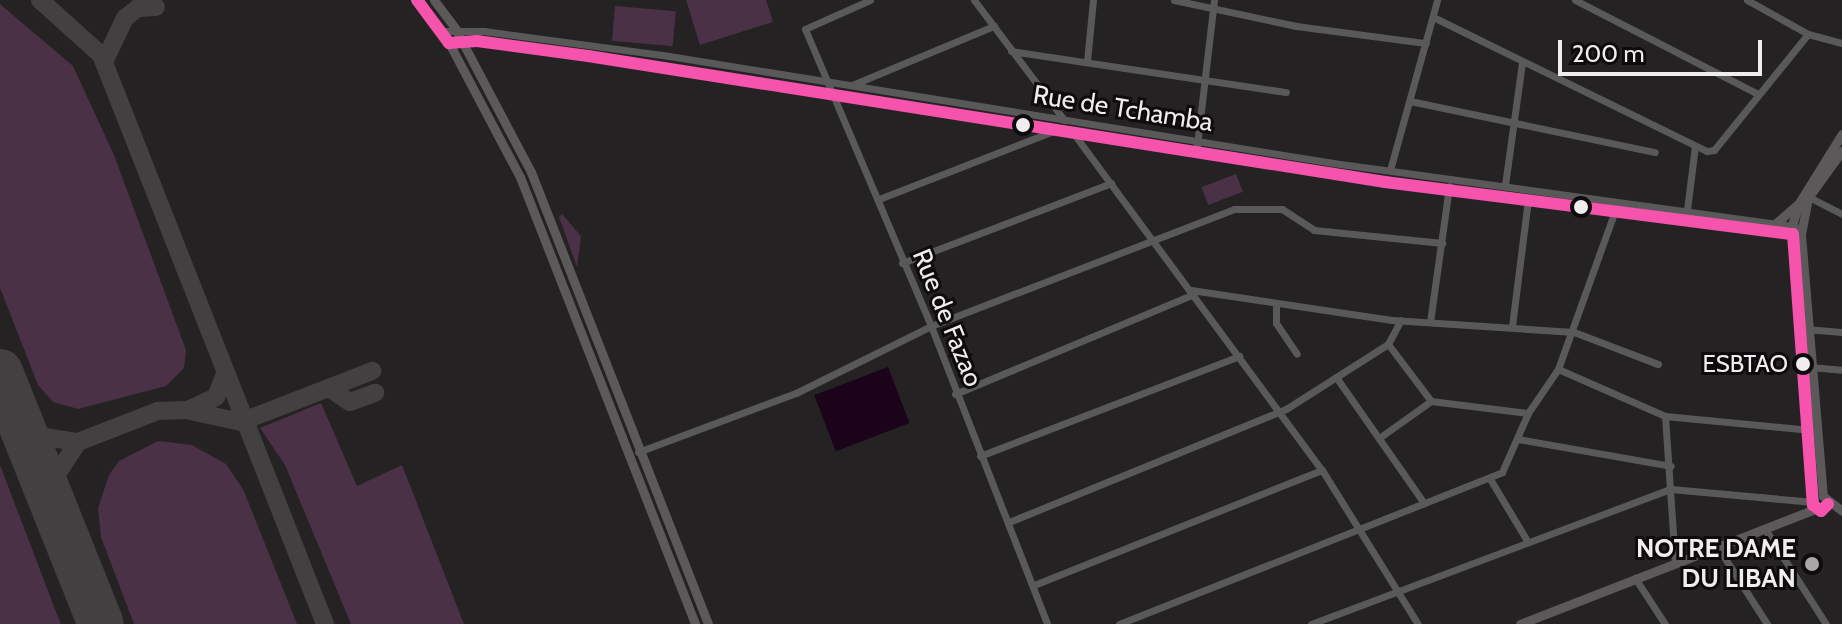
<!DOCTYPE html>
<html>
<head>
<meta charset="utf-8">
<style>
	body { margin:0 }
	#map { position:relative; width:1842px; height:624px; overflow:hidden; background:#242223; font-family:Cabin,sans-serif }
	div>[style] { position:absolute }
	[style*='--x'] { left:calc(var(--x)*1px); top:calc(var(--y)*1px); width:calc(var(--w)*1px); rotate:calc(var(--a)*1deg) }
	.green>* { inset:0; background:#4a3146; transform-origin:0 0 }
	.water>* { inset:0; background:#1b0319; transform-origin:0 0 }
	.taxiway>* { height:18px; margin:-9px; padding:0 9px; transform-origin:9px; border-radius:9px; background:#424040 }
	.runway>* { height:46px; margin:-23px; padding:0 23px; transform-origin:23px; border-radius:23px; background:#424040 }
	.minor>* { height:7px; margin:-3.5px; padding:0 3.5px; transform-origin:3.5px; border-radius:3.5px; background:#5a5959 }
	.major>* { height:9px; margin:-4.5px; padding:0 4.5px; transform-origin:4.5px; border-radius:4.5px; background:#5b595a }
	.bus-1>* { height:12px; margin:-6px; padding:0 6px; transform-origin:6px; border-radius:6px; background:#f653ac }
	.dots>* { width:22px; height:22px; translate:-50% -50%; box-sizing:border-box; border:4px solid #0d0b0d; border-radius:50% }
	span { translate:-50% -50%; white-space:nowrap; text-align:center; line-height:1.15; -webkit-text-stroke:6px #0d0b0d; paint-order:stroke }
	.bus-label { font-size:24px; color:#f0edef }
	.right { translate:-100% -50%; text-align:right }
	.street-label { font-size:26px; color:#f0edef }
	.poi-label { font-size:26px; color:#f0edef; font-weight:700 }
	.scale { position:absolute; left:1558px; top:40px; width:204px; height:36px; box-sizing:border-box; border:4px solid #f0edef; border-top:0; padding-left:10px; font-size:24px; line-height:28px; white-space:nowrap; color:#f0edef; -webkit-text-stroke:6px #0d0b0d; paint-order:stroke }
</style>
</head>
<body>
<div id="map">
	<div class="green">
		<div style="clip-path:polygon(686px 0,766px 0,773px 22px,700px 45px)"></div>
		<div style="clip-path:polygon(0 4px,73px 66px,114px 155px,186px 350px,184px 368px,166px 386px,78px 409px,53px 402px,38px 385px,0 288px)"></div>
		<div style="left:615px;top:6px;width:61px;height:35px;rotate:5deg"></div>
		<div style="left:1236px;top:174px;width:19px;height:37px;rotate:69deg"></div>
		<div style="clip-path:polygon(562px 214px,581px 236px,577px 267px,559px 217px)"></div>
		<div style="clip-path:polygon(321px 403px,357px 486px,402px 465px,464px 624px,351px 624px,285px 465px,260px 428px)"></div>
		<div style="clip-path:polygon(158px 441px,192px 445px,226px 464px,243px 489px,297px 624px,134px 624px,101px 537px,98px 508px,109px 475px,119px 461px)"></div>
		<div style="clip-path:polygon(0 465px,58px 617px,61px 624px,0 624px)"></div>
	</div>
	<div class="water">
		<div style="left:888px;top:367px;width:60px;height:79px;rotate:69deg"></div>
	</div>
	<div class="taxiway">
		<div style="--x:40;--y:0;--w:82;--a:42"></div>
		<div style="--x:101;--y:55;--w:612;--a:68.51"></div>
		<div style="--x:104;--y:62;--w:49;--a:-64.5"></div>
		<div style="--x:125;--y:18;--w:16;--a:-38"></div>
		<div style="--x:138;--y:8;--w:18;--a:-3"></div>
		<div style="--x:329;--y:388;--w:25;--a:34"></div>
		<div style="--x:350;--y:402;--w:27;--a:-20"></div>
		<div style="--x:12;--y:402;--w:27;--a:62"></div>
		<div style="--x:25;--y:426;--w:17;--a:36"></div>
		<div style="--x:39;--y:436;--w:39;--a:9"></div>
		<div style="--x:78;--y:442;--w:42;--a:123.3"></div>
		<div style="--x:55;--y:477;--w:45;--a:82.4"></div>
		<div style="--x:188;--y:410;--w:31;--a:-25"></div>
		<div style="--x:216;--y:397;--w:25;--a:-69"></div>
		<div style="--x:78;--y:442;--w:86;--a:-21.2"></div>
		<div style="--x:158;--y:411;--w:28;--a:-2"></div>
		<div style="--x:186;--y:410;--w:56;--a:12.3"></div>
		<div style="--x:241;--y:422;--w:141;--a:-21.3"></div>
	</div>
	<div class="runway">
		<div style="--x:0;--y:372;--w:271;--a:68.2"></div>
	</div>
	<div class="minor">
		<div style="--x:870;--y:0;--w:71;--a:156"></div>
		<div style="--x:805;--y:29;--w:323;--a:67"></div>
		<div style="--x:931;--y:326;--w:320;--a:68.7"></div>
		<div style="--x:974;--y:0;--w:150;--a:53.1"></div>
		<div style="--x:1174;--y:0;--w:125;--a:12"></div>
		<div style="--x:1296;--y:26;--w:131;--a:7.5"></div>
		<div style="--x:1575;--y:0;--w:206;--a:27.2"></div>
		<div style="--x:1747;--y:0;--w:70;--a:29.1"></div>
		<div style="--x:1808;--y:34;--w:35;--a:15"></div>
		<div style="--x:1433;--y:17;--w:305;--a:26.1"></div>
		<div style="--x:1707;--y:151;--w:7;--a:-8"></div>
		<div style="--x:1714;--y:150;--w:149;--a:-51"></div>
		<div style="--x:440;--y:31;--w:44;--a:0"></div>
		<div style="--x:484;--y:31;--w:187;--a:7.7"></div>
		<div style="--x:669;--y:56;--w:673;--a:9.15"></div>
		<div style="--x:1333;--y:163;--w:466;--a:7.8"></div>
		<div style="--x:449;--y:43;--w:28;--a:-4"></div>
		<div style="--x:477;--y:41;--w:112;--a:7.7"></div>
		<div style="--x:588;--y:56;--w:807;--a:8.98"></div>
		<div style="--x:1385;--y:182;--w:417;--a:7.3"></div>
		<div style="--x:1011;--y:51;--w:278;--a:8.5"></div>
		<div style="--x:1087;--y:61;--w:61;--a:-84.4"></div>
		<div style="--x:852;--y:85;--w:154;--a:-22.6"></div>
		<div style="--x:1410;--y:101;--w:250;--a:11.8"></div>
		<div style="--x:1071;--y:130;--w:423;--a:53.6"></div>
		<div style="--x:1322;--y:470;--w:181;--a:58.1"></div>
		<div style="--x:1197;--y:145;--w:146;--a:-83.3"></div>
		<div style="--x:1390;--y:170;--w:176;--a:-74.5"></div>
		<div style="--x:1505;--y:185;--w:124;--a:-82.1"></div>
		<div style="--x:1805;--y:195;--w:42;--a:27.2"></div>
		<div style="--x:879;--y:199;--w:190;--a:-21.3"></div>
		<div style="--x:1687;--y:210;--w:64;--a:-82.9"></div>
		<div style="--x:902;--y:263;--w:224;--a:-20.9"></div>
		<div style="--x:1191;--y:290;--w:203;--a:8.5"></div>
		<div style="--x:1392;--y:320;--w:182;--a:3.8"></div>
		<div style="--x:1574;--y:332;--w:90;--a:20.9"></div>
		<div style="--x:1276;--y:305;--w:18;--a:90"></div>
		<div style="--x:1276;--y:323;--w:37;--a:56"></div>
		<div style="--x:1430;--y:322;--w:137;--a:-82"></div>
		<div style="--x:1512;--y:326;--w:127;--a:-82.8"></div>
		<div style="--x:1806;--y:329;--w:36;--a:5"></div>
		<div style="--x:1388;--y:344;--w:71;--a:53"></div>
		<div style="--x:1809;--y:367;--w:33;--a:5"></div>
		<div style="--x:1558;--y:369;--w:117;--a:23.7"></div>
		<div style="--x:1665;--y:416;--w:146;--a:5.5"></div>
		<div style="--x:1336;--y:377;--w:154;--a:55.1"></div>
		<div style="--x:955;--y:394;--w:259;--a:-22.7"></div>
		<div style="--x:1665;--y:416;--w:147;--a:86.1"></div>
		<div style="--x:1379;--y:438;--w:64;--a:-35.4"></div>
		<div style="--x:1431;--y:401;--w:98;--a:7.1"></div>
		<div style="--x:1518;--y:439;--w:155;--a:10"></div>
		<div style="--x:638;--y:452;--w:169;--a:-20.5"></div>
		<div style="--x:796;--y:393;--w:151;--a:-26.4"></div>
		<div style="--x:931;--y:326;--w:325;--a:-21.1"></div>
		<div style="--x:1234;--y:209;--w:48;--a:0"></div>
		<div style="--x:1282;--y:209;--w:38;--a:33"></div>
		<div style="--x:1314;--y:230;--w:129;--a:5.8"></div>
		<div style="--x:980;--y:456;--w:278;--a:-21.1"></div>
		<div style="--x:1490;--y:479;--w:70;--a:59"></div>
		<div style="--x:1009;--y:522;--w:299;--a:-22.2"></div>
		<div style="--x:1286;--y:409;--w:121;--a:-32.5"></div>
		<div style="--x:1388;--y:344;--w:27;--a:-62"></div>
		<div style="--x:1765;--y:529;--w:113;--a:57.3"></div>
		<div style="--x:1717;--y:546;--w:93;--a:57.3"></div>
		<div style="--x:1635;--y:578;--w:55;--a:56.9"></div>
		<div style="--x:1034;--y:585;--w:310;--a:-21.8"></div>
		<div style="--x:1119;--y:624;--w:412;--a:-21.6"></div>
		<div style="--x:1502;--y:472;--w:64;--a:-66.2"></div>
		<div style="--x:1528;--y:413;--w:53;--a:-55.7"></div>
		<div style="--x:1558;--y:369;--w:168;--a:-70.2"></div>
		<div style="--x:1311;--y:624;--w:384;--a:-20.6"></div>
		<div style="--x:1671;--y:489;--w:143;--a:5.2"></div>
	</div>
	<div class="major">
		<div style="--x:417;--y:0;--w:54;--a:53.3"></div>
		<div style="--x:449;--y:43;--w:152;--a:62.1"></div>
		<div style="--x:520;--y:177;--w:480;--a:68.6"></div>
		<div style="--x:434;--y:0;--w:35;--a:53"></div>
		<div style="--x:455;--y:28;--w:163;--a:62.2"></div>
		<div style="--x:531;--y:172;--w:485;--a:68.6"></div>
		<div style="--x:1842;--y:151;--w:58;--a:125.9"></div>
		<div style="--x:1808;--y:198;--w:38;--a:101"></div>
		<div style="--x:1801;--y:235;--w:262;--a:85.2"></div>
		<div style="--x:1823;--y:496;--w:24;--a:38"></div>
		<div style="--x:1775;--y:224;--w:32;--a:-41"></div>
		<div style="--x:1814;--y:506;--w:285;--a:-94.2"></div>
		<div style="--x:1793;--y:222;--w:20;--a:-72"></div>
		<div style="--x:1799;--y:203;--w:81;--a:-58.1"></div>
		<div style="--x:1520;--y:624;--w:331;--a:-21.3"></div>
	</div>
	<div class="bus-1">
		<div style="--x:417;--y:0;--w:54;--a:53.3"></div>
		<div style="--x:449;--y:43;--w:28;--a:-4"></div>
		<div style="--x:477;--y:41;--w:112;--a:7.7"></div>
		<div style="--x:588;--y:56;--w:807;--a:8.98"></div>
		<div style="--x:1385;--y:182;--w:411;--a:7.3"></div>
		<div style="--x:1793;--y:234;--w:272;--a:85.8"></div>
		<div style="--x:1813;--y:505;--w:10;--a:37"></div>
		<div style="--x:1821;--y:511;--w:10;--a:-45"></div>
	</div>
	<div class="dots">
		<div style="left:1023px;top:125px;background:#f0edef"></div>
		<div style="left:1581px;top:207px;background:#f0edef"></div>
		<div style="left:1803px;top:364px;background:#f0edef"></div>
		<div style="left:1812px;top:564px;background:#a9a6a8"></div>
	</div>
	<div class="bus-label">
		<span class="right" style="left:1788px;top:364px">ESBTAO</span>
	</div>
	<div class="street-label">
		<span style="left:1123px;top:109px;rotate:9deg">Rue de Tchamba</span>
		<span style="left:947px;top:318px;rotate:68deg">Rue de Fazao</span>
	</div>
	<div class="poi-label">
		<span class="right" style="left:1796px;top:564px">NOTRE DAME<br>DU LIBAN</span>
	</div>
	<div class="scale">200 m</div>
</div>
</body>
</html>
